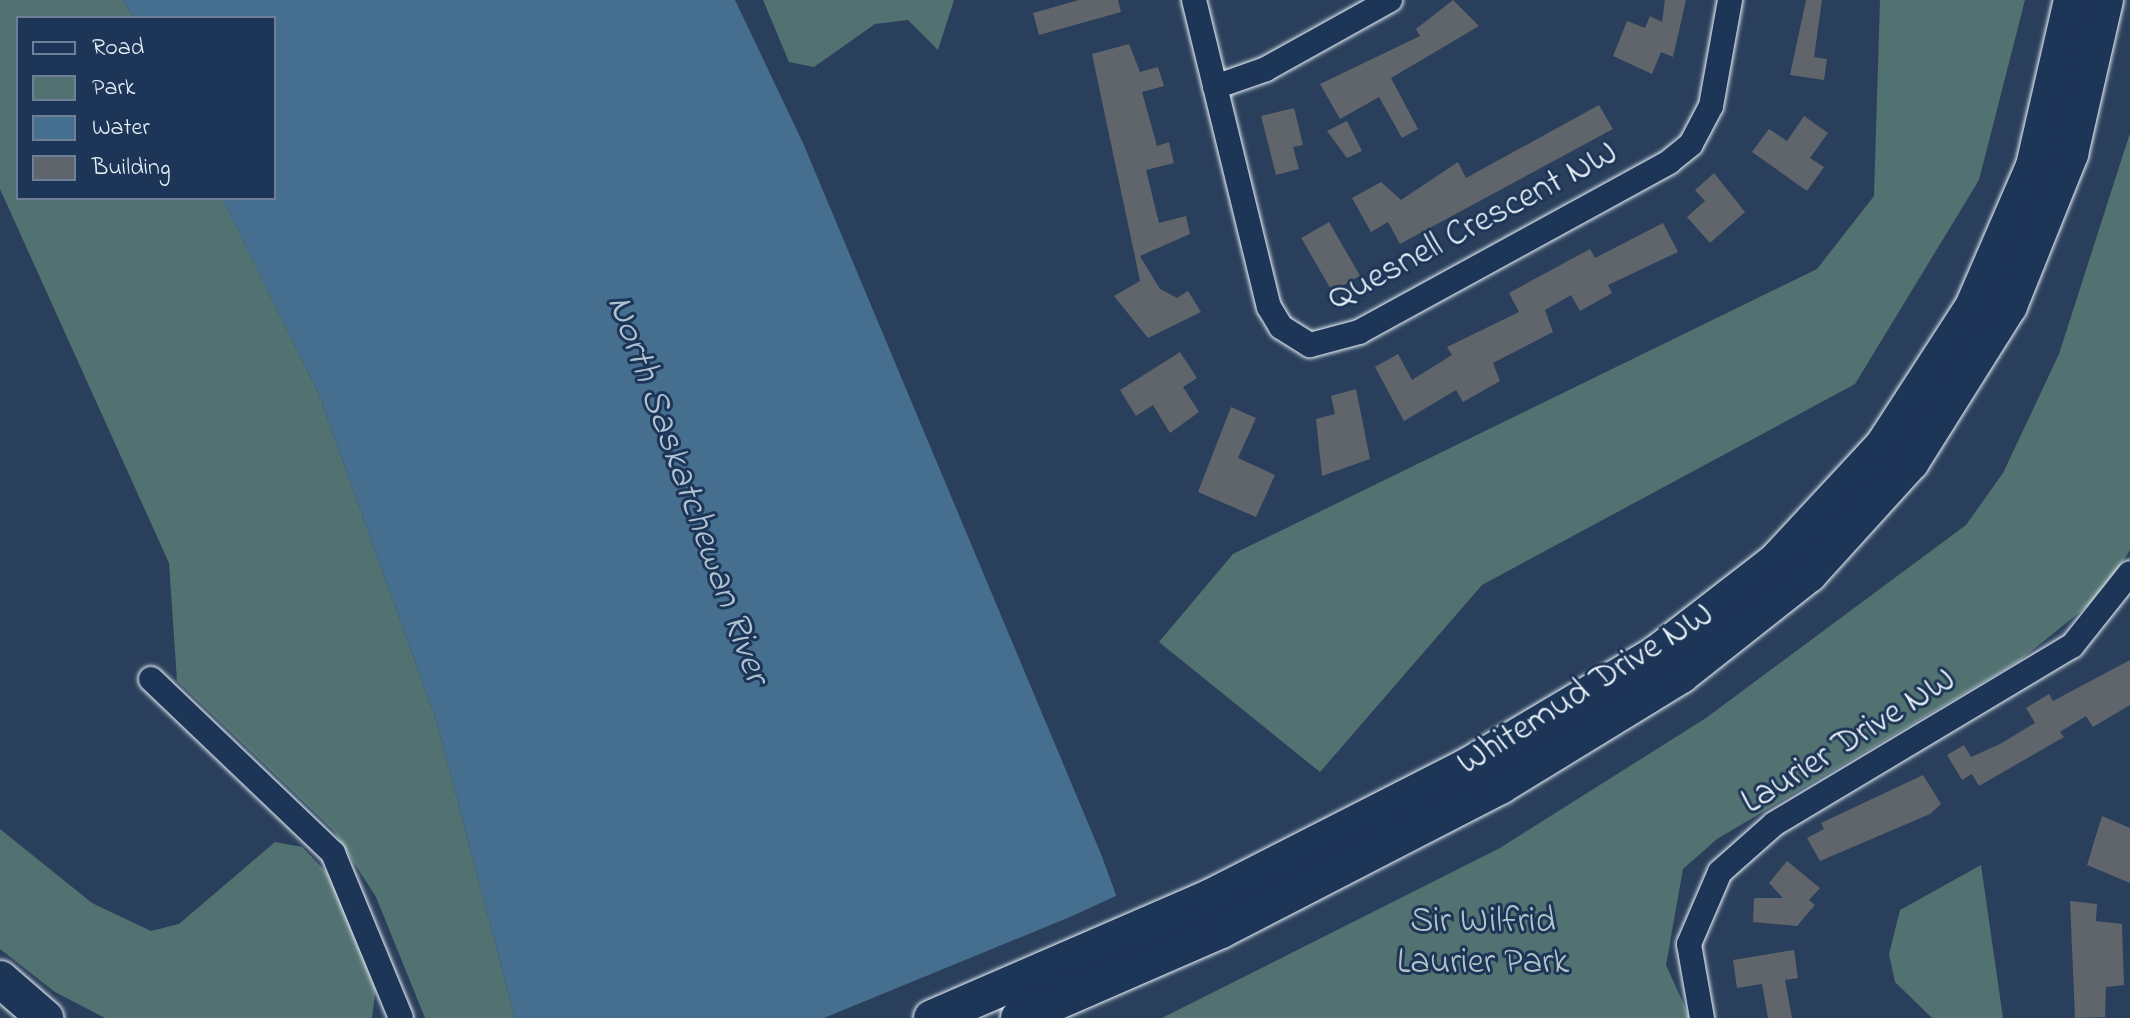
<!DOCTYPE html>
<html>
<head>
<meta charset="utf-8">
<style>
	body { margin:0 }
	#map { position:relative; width:2130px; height:1018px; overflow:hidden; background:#2a3f5b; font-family:"Indie Flower",sans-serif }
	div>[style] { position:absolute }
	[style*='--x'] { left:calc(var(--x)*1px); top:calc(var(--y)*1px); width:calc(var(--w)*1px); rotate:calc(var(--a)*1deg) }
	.green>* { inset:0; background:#527271 }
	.water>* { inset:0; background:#466e8e }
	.pier>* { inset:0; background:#2a3f5b }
	.building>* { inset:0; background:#60656b; transform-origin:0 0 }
	.roads { filter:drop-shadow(0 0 2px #e8f1f8) drop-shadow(0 0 2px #e8f1f8) }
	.minor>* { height:24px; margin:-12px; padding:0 12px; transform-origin:12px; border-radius:12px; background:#1d3557 }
	.highway>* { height:36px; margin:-18px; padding:0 18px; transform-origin:18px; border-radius:18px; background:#1d3557 }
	span { translate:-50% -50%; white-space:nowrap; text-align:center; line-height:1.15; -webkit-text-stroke:6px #1d3557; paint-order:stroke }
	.street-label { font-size:36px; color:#e8f1f8 }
	.park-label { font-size:36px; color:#b4c5c9 }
	.water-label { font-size:38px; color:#afc3d3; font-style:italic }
	.legend { position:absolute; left:16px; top:16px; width:260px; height:184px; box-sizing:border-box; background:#1d3557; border:2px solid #6e8097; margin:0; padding:10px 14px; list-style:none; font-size:24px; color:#e8f1f8 }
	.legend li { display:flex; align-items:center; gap:16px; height:40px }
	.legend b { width:40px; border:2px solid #6e8097 }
</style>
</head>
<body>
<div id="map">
	<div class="green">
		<div style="clip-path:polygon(0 0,124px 0,133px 18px,18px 18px,18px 198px,222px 198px,318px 392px,437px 723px,515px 1018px,425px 1018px,376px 897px,333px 830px,177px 681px,169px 563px,0 189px)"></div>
		<div style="clip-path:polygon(763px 0,954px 0,938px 50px,908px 20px,875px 24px,814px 67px,789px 62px)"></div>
		<div style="clip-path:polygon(1880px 0,2025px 0,1979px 180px,1855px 384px,1482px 585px,1320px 772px,1159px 642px,1233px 554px,1817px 269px,1874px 196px)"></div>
		<div style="clip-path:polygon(2130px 133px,2130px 550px,2101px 595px,2019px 661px,1717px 839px,1683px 869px,1666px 965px,1690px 1018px,1162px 1018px,1500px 848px,1706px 718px,1966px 525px,2003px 473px,2059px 354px)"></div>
		<div style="clip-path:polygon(0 829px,92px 903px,151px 931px,179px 924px,275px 842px,302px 847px,337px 883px,376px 987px,372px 1018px,105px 1018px,55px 992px,0 949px)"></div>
		<div style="clip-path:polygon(1981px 865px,2003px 1018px,1932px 1018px,1895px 982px,1889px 954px,1900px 910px)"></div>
	</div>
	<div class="water">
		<div style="clip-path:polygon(124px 0,735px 0,803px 143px,1101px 854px,1161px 1018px,515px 1018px,437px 723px,318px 392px,222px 198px,274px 198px,274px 18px,133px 18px)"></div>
	</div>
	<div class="pier">
		<div style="clip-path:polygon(1120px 894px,1162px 1018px,824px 1018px,1070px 917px)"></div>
	</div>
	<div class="building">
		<div style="clip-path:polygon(1079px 0,1118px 0,1121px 12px,1039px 35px,1033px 13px)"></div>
		<div style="clip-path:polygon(1453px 0,1479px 26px,1391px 78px,1418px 129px,1402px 138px,1379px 97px,1340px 119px,1320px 84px,1420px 36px,1416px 29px)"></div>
		<div style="clip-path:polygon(1665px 0,1686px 0,1673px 57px,1661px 52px,1652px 74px,1613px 56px,1627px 21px,1645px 28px,1650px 16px,1662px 22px)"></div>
		<div style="clip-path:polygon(1806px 0,1822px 0,1814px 57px,1827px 59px,1824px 80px,1790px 75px)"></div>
		<div style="clip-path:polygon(1129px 44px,1140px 72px,1158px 67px,1164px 86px,1142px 92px,1157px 146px,1169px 142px,1174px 163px,1146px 170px,1159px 223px,1186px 216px,1190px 234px,1140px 256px,1160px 289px,1177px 298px,1188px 291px,1201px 312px,1148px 338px,1114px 296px,1140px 281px,1092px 54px)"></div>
		<div style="clip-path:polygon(1599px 105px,1613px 129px,1400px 244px,1388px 222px,1371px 232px,1352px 198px,1381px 182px,1401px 200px,1458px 162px,1466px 178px)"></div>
		<div style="clip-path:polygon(1294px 108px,1303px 145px,1293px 147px,1299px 169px,1276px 175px,1261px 116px)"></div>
		<div style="clip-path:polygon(1804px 116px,1828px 133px,1810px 158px,1824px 167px,1807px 191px,1752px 152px,1769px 129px,1787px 141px)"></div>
		<div style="clip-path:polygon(1347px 121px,1362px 151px,1347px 158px,1327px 131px)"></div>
		<div style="clip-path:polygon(1714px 173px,1745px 212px,1710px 243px,1687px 217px,1705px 201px,1695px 190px)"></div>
		<div style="left:1329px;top:222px;width:62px;height:32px;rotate:60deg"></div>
		<div style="clip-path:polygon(1663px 223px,1678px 252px,1608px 285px,1612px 293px,1580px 311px,1571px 295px,1545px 310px,1553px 332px,1493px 363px,1500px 381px,1463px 402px,1456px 390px,1404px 421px,1375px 367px,1398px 354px,1412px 380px,1452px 355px,1447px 347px,1519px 312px,1509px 293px,1590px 249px,1595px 258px)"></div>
		<div style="clip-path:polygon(1180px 352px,1197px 378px,1183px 387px,1199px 412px,1170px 433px,1153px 405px,1136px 416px,1120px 390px)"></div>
		<div style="clip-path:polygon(1356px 389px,1370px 459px,1322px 476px,1316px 419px,1335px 414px,1331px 396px)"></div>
		<div style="clip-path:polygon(1231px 407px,1256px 418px,1238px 458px,1275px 475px,1256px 517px,1198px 492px)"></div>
		<div style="clip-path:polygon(2130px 660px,2130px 705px,2093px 727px,2086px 716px,2060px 732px,2064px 737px,1979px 786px,1972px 774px,1962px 780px,1947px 755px,1964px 745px,1971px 757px,2000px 744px,2035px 723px,2026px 708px,2049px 694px,2053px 701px)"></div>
		<div style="clip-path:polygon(1923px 775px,1941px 804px,1930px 814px,1820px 861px,1807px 838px,1824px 829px,1821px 823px)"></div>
		<div style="clip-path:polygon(2102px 816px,2130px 828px,2130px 883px,2087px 865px)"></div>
		<div style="clip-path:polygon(1787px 861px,1820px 888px,1809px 900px,1815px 905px,1797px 926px,1753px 922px,1754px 898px,1783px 898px,1769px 883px)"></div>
		<div style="clip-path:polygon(2070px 901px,2097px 904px,2096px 921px,2122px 924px,2124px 985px,2106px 987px,2105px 1017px,2075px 1018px)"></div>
		<div style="clip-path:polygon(1794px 950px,1798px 978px,1785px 980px,1792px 1018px,1768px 1018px,1762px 984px,1737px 988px,1733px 960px)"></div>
	</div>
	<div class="roads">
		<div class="minor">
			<div style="--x:1194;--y:0;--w:316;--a:76.3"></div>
			<div style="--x:1269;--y:307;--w:23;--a:59"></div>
			<div style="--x:1281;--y:327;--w:34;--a:32"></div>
			<div style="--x:1310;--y:345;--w:51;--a:-14.9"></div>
			<div style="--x:1359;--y:332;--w:354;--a:-28.7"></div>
			<div style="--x:1669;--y:162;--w:28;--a:-39"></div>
			<div style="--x:1691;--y:144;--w:43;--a:-62.2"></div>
			<div style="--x:1711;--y:106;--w:108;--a:-79.8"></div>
			<div style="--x:1215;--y:87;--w:54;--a:-19.4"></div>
			<div style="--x:1266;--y:69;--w:142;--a:-29.1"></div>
			<div style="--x:151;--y:679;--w:252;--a:43.7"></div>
			<div style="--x:333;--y:853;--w:178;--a:67.6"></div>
			<div style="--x:1702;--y:1018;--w:75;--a:-100"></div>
			<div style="--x:1689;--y:944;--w:78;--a:-66.7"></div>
			<div style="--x:1720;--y:872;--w:72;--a:-41.6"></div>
			<div style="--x:1774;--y:824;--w:347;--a:-30.9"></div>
			<div style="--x:2072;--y:646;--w:93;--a:-51.5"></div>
		</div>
		<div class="highway">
			<div style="--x:0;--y:979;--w:60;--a:40.9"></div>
			<div style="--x:932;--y:1018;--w:304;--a:-23.4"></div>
			<div style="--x:1211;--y:897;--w:288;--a:-27"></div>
			<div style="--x:1468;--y:766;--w:217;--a:-30.7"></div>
			<div style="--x:1655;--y:655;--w:153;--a:-37.8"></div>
			<div style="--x:1776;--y:561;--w:157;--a:-47.1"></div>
			<div style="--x:1883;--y:446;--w:166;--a:-57.1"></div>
			<div style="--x:1973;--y:307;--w:154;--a:-66.6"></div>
			<div style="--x:2034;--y:166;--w:170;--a:-77.1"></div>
			<div style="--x:1019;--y:1018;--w:220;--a:-23.5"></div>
			<div style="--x:1221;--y:930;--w:314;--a:-27.3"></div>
			<div style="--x:1500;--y:786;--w:212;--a:-31.5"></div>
			<div style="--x:1681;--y:675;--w:163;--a:-38.3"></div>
			<div style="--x:1809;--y:574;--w:151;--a:-47.7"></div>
			<div style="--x:1911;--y:462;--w:184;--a:-57.9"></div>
			<div style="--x:2009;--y:306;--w:164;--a:-68.1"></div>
			<div style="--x:2070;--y:154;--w:158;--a:-77.2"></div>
		</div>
	</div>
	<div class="street-label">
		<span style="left:1473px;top:227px;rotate:-28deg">Quesnell Crescent NW</span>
		<span style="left:1586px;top:690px;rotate:-32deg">Whitemud Drive NW</span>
		<span style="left:1849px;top:742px;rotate:-32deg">Laurier Drive NW</span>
	</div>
	<div class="park-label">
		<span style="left:1483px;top:943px">Sir Wilfrid<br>Laurier Park</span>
	</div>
	<div class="water-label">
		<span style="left:686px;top:490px;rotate:70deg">North Saskatchewan River</span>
	</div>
	<ul class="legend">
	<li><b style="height:10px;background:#1d3557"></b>Road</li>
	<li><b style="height:22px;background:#527271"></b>Park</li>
	<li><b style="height:22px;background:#466e8e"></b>Water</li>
	<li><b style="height:22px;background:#60656b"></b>Building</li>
	</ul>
</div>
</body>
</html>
